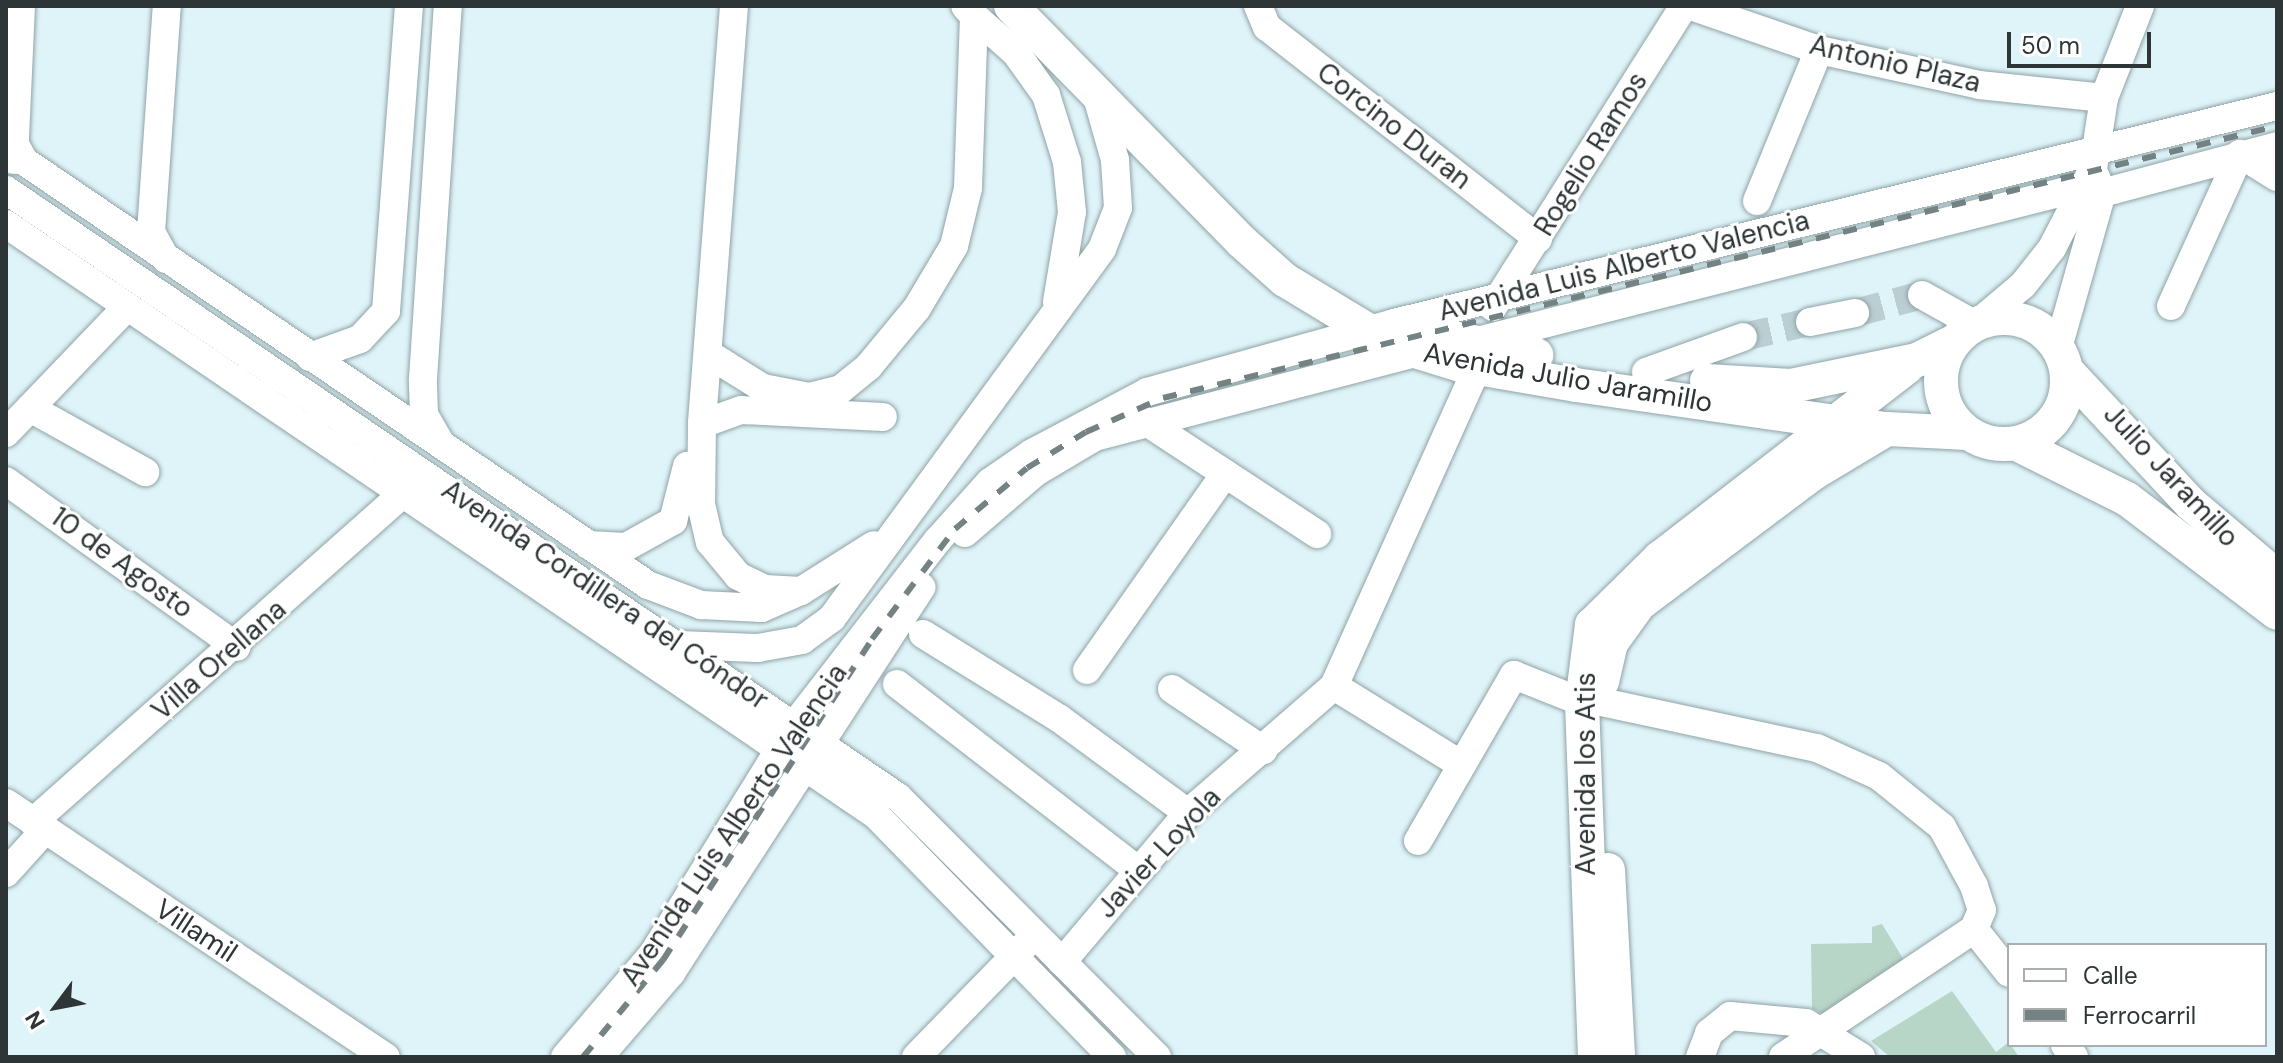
<!DOCTYPE html>
<html>
<head>
<meta charset="utf-8">
<style>
	body { margin:0 }
	#map { position:relative; width:2283px; height:1063px; overflow:hidden; background:#dff4f8; font-family:"DM Sans",sans-serif }
	div>[style] { position:absolute }
	[style*='--x'] { left:calc(var(--x)*1px); top:calc(var(--y)*1px); width:calc(var(--w)*1px); rotate:calc(var(--a)*1deg) }
	.green>* { inset:0; background:#b8d6c7 }
	.minor-tunnel>* { height:28px; margin-top:-14px; transform-origin:0; background:repeating-linear-gradient(90deg,#bbced1 0 28px,transparent 0 42px) }
	.roads { filter:drop-shadow(0 0 2px #8fa3a6) drop-shadow(0 0 2px #8fa3a6) }
	.minor>* { height:28px; margin:-14px; padding:0 14px; transform-origin:14px; border-radius:14px; background:#fff }
	.major>* { height:34px; margin:-17px; padding:0 17px; transform-origin:17px; border-radius:17px; background:#fff }
	.major>.ring { margin:-17px; padding:0; box-sizing:content-box; background:none; border:34px solid #fff; border-radius:50% }
	.rail>* { height:6px; margin-top:-3px; transform-origin:0; background:repeating-linear-gradient(90deg,#758284 0 14px,transparent 0 28px) }
	span { translate:-50% -50%; white-space:nowrap; text-align:center; line-height:1.15; -webkit-text-stroke:6px #fff; paint-order:stroke }
	.street-label { font-size:28px; color:#2d3536 }
	.frame { position:absolute; inset:0; border:8px solid #2d3536; pointer-events:none }
	.legend { position:absolute; left:2007px; top:943px; width:260px; height:104px; box-sizing:border-box; background:#fff; border:2px solid #abaeaf; margin:0; padding:10px 14px; list-style:none; font-size:24px; color:#2d3536 }
	.legend li { display:flex; align-items:center; gap:16px; height:40px }
	.legend b { width:40px; border:2px solid #abaeaf }
	.north { position:absolute; left:16px; top:967px; width:80px; height:80px; -webkit-text-stroke:6px #fff; paint-order:stroke; rotate:238deg; font-size:22px; font-weight:700; line-height:32px; text-align:center; color:#2d3536 }
	.north::after { content:''; display:block; margin:auto; width:28px; height:36px; background:#2d3536; clip-path:polygon(50% 0,100% 100%,50% 72%,0 100%) }
	.scale { position:absolute; left:2007px; top:32px; width:144px; height:36px; box-sizing:border-box; border:4px solid #2d3536; border-top:0; padding-left:10px; font-size:24px; line-height:28px; white-space:nowrap; color:#2d3536; -webkit-text-stroke:6px #fff; paint-order:stroke }
</style>
</head>
<body>
<div id="map">
	<div class="green">
		<div style="clip-path:polygon(1882px 924px,1913px 975px,1840px 1020px,1812px 1009px,1811px 944px,1872px 943px,1872px 927px)"></div>
		<div style="clip-path:polygon(1952px 991px,1996px 1052px,2009px 1042px,2019px 1057px,1890px 1057px,1871px 1041px)"></div>
	</div>
	<div class="minor-tunnel">
		<div style="--x:1855;--y:313;--w:69;--a:-15"></div>
		<div style="--x:1743;--y:337;--w:69;--a:-12.6"></div>
	</div>
	<div class="roads">
		<div class="minor">
			<div style="--x:734;--y:6;--w:419;--a:94.4"></div>
			<div style="--x:702;--y:424;--w:80;--a:90.7"></div>
			<div style="--x:701;--y:504;--w:39;--a:77"></div>
			<div style="--x:710;--y:542;--w:44;--a:50.5"></div>
			<div style="--x:738;--y:576;--w:30;--a:26"></div>
			<div style="--x:765;--y:589;--w:36;--a:3"></div>
			<div style="--x:801;--y:591;--w:86;--a:-32.2"></div>
			<div style="--x:1258;--y:6;--w:23;--a:67"></div>
			<div style="--x:1267;--y:27;--w:344;--a:38"></div>
			<div style="--x:1691;--y:6;--w:135;--a:19"></div>
			<div style="--x:1819;--y:50;--w:164;--a:12.3"></div>
			<div style="--x:1979;--y:85;--w:126;--a:5.9"></div>
			<div style="--x:974;--y:16;--w:56;--a:41.4"></div>
			<div style="--x:1016;--y:53;--w:52;--a:54.5"></div>
			<div style="--x:1046;--y:95;--w:70;--a:72.6"></div>
			<div style="--x:1067;--y:162;--w:50;--a:84.3"></div>
			<div style="--x:1072;--y:212;--w:91;--a:99.5"></div>
			<div style="--x:13;--y:141;--w:23;--a:61"></div>
			<div style="--x:24;--y:161;--w:754;--a:34.2"></div>
			<div style="--x:648;--y:585;--w:57;--a:20.7"></div>
			<div style="--x:701;--y:605;--w:61;--a:2.8"></div>
			<div style="--x:762;--y:608;--w:43;--a:-23.6"></div>
			<div style="--x:2240;--y:154;--w:44;--a:31.9"></div>
			<div style="--x:14;--y:160;--w:154;--a:-87.4"></div>
			<div style="--x:6;--y:190;--w:1079;--a:34.24"></div>
			<div style="--x:898;--y:797;--w:367;--a:45.1"></div>
			<div style="--x:1757;--y:201;--w:163;--a:-67.7"></div>
			<div style="--x:6;--y:224;--w:1052;--a:34.19"></div>
			<div style="--x:876;--y:815;--w:338;--a:45.7"></div>
			<div style="--x:166;--y:259;--w:31;--a:-119"></div>
			<div style="--x:151;--y:232;--w:227;--a:-86"></div>
			<div style="--x:1922;--y:295;--w:62;--a:29.1"></div>
			<div style="--x:2171;--y:306;--w:167;--a:-65.6"></div>
			<div style="--x:1493;--y:307;--w:356;--a:-57.6"></div>
			<div style="--x:1810;--y:322;--w:46;--a:-11.3"></div>
			<div style="--x:1979;--y:322;--w:57;--a:-40.1"></div>
			<div style="--x:2023;--y:285;--w:47;--a:-51.9"></div>
			<div style="--x:2052;--y:248;--w:89;--a:-62.6"></div>
			<div style="--x:2093;--y:169;--w:72;--a:-81.2"></div>
			<div style="--x:2104;--y:98;--w:99;--a:-68.6"></div>
			<div style="--x:1477;--y:341;--w:620;--a:-14.28"></div>
			<div style="--x:2078;--y:188;--w:25;--a:12"></div>
			<div style="--x:2102;--y:193;--w:181;--a:-15"></div>
			<div style="--x:2058;--y:348;--w:161;--a:-74.2"></div>
			<div style="--x:2102;--y:193;--w:17;--a:-111"></div>
			<div style="--x:710;--y:355;--w:62;--a:31.9"></div>
			<div style="--x:763;--y:388;--w:47;--a:11.1"></div>
			<div style="--x:809;--y:397;--w:33;--a:-14"></div>
			<div style="--x:841;--y:389;--w:36;--a:-39"></div>
			<div style="--x:869;--y:366;--w:75;--a:-50.4"></div>
			<div style="--x:917;--y:308;--w:72;--a:-59.2"></div>
			<div style="--x:954;--y:246;--w:60;--a:-76.4"></div>
			<div style="--x:968;--y:188;--w:172;--a:-88"></div>
			<div style="--x:974;--y:16;--w:13;--a:-132"></div>
			<div style="--x:310;--y:357;--w:53;--a:-19.8"></div>
			<div style="--x:360;--y:339;--w:38;--a:-47"></div>
			<div style="--x:386;--y:311;--w:306;--a:-85.7"></div>
			<div style="--x:1646;--y:372;--w:103;--a:-19.8"></div>
			<div style="--x:30;--y:408;--w:132;--a:29.1"></div>
			<div style="--x:1145;--y:421;--w:206;--a:33.3"></div>
			<div style="--x:702;--y:424;--w:41;--a:-19.7"></div>
			<div style="--x:741;--y:410;--w:142;--a:2.8"></div>
			<div style="--x:6;--y:433;--w:175;--a:-46.2"></div>
			<div style="--x:441;--y:444;--w:34;--a:-120"></div>
			<div style="--x:424;--y:414;--w:35;--a:-92"></div>
			<div style="--x:423;--y:379;--w:374;--a:-86.2"></div>
			<div style="--x:6;--y:481;--w:284;--a:35.7"></div>
			<div style="--x:965;--y:533;--w:94;--a:-40.7"></div>
			<div style="--x:1036;--y:472;--w:69;--a:-30.7"></div>
			<div style="--x:1095;--y:437;--w:336;--a:-14.7"></div>
			<div style="--x:588;--y:545;--w:38;--a:3"></div>
			<div style="--x:626;--y:547;--w:54;--a:-29"></div>
			<div style="--x:673;--y:521;--w:57;--a:-75.7"></div>
			<div style="--x:923;--y:634;--w:161;--a:31.8"></div>
			<div style="--x:1060;--y:719;--w:159;--a:36.3"></div>
			<div style="--x:679;--y:645;--w:79;--a:2.2"></div>
			<div style="--x:758;--y:648;--w:45;--a:-10.3"></div>
			<div style="--x:802;--y:640;--w:37;--a:-36"></div>
			<div style="--x:832;--y:618;--w:457;--a:-53.8"></div>
			<div style="--x:1102;--y:249;--w:44;--a:-68.7"></div>
			<div style="--x:1118;--y:208;--w:48;--a:-93.6"></div>
			<div style="--x:1115;--y:160;--w:70;--a:-105.8"></div>
			<div style="--x:1087;--y:670;--w:240;--a:-54.9"></div>
			<div style="--x:897;--y:684;--w:304;--a:37.7"></div>
			<div style="--x:1334;--y:686;--w:150;--a:31.7"></div>
			<div style="--x:1172;--y:689;--w:110;--a:33.8"></div>
			<div style="--x:1597;--y:701;--w:225;--a:12.1"></div>
			<div style="--x:1817;--y:748;--w:68;--a:24.3"></div>
			<div style="--x:1879;--y:776;--w:81;--a:39"></div>
			<div style="--x:1942;--y:827;--w:67;--a:61.5"></div>
			<div style="--x:1974;--y:886;--w:25;--a:72"></div>
			<div style="--x:1982;--y:910;--w:21;--a:113"></div>
			<div style="--x:1974;--y:929;--w:230;--a:146.2"></div>
			<div style="--x:6;--y:803;--w:457;--a:33.8"></div>
			<div style="--x:33;--y:822;--w:494;--a:-41.6"></div>
			<div style="--x:1418;--y:841;--w:192;--a:-60"></div>
			<div style="--x:1514;--y:675;--w:73;--a:21.7"></div>
			<div style="--x:6;--y:873;--w:57;--a:-47.9"></div>
			<div style="--x:1974;--y:929;--w:56;--a:51.5"></div>
			<div style="--x:1062;--y:962;--w:195;--a:-49.8"></div>
			<div style="--x:1188;--y:813;--w:194;--a:-41"></div>
			<div style="--x:1334;--y:686;--w:349;--a:-65.8"></div>
			<div style="--x:2065;--y:1045;--w:15;--a:53"></div>
			<div style="--x:565;--y:1057;--w:135;--a:-49.5"></div>
			<div style="--x:653;--y:954;--w:270;--a:-58.3"></div>
			<div style="--x:795;--y:724;--w:232;--a:-52.2"></div>
			<div style="--x:937;--y:541;--w:79;--a:-48.1"></div>
			<div style="--x:990;--y:482;--w:51;--a:-34.6"></div>
			<div style="--x:1032;--y:453;--w:130;--a:-27.9"></div>
			<div style="--x:1147;--y:392;--w:256;--a:-15.6"></div>
			<div style="--x:1394;--y:323;--w:909;--a:-13.81"></div>
			<div style="--x:599;--y:1057;--w:111;--a:-49.4"></div>
			<div style="--x:671;--y:973;--w:460;--a:-57"></div>
			<div style="--x:916;--y:1057;--w:158;--a:-45.8"></div>
			<div style="--x:1700;--y:1057;--w:26;--a:-69"></div>
			<div style="--x:1709;--y:1033;--w:27;--a:-39"></div>
			<div style="--x:1730;--y:1016;--w:76;--a:5.3"></div>
			<div style="--x:1806;--y:1023;--w:65;--a:31.7"></div>
		</div>
		<div class="major">
			<div style="--x:1011;--y:6;--w:329;--a:45.6"></div>
			<div style="--x:1241;--y:241;--w:59;--a:41.6"></div>
			<div style="--x:1285;--y:280;--w:122;--a:31.2"></div>
			<div style="--x:1389;--y:343;--w:74;--a:17.2"></div>
			<div style="--x:1460;--y:365;--w:118;--a:9.8"></div>
			<div style="--x:1576;--y:385;--w:314;--a:8.1"></div>
			<div style="--x:1887;--y:429;--w:80;--a:2.9"></div>
			<div class="ring" style="left:1941px;top:318px;width:92px;height:92px"></div>
			<div style="--x:1415;--y:330;--w:124;--a:11.7"></div>
			<div style="--x:2067;--y:371;--w:182;--a:47"></div>
			<div style="--x:2191;--y:504;--w:113;--a:40.3"></div>
			<div style="--x:1707;--y:381;--w:84;--a:3.4"></div>
			<div style="--x:1791;--y:386;--w:129;--a:-11.7"></div>
			<div style="--x:1917;--y:360;--w:42;--a:-26.6"></div>
			<div style="--x:2017;--y:444;--w:123;--a:26.6"></div>
			<div style="--x:2127;--y:499;--w:188;--a:37.2"></div>
			<div style="--x:1602;--y:682;--w:40;--a:-77"></div>
			<div style="--x:1611;--y:643;--w:48;--a:-54.3"></div>
			<div style="--x:1639;--y:604;--w:216;--a:-36.9"></div>
			<div style="--x:1812;--y:474;--w:87;--a:-31"></div>
			<div style="--x:1608;--y:870;--w:187;--a:86.9"></div>
			<div style="--x:1595;--y:1057;--w:355;--a:-92.1"></div>
			<div style="--x:1582;--y:702;--w:78;--a:-82.6"></div>
			<div style="--x:1592;--y:625;--w:95;--a:-44.6"></div>
			<div style="--x:1660;--y:558;--w:312;--a:-37.7"></div>
		</div>
	</div>
	<div class="rail">
		<div style="--x:583;--y:1057;--w:126;--a:-50.5"></div>
		<div style="--x:663;--y:960;--w:383;--a:-56.9"></div>
		<div style="--x:872;--y:639;--w:138;--a:-53"></div>
		<div style="--x:955;--y:529;--w:94;--a:-40.3"></div>
		<div style="--x:1027;--y:468;--w:69;--a:-31.4"></div>
		<div style="--x:1086;--y:432;--w:84;--a:-23.8"></div>
		<div style="--x:1163;--y:398;--w:1147;--a:-13.72"></div>
	</div>
	<div class="street-label">
		<span style="left:1895px;top:64px;rotate:13deg">Antonio Plaza</span>
		<span style="left:1394px;top:126px;rotate:38deg">Corcino Duran</span>
		<span style="left:1591px;top:154px;rotate:-58deg">Rogelio Ramos</span>
		<span style="left:1624px;top:266px;rotate:-14deg">Avenida Luis Alberto Valencia</span>
		<span style="left:1568px;top:378px;rotate:10deg">Avenida Julio Jaramillo</span>
		<span style="left:2171px;top:476px;rotate:47deg">Julio Jaramillo</span>
		<span style="left:122px;top:563px;rotate:36deg">10 de Agosto</span>
		<span style="left:605px;top:595px;rotate:34deg">Avenida Cordillera del Cóndor</span>
		<span style="left:219px;top:660px;rotate:-41deg">Villa Orellana</span>
		<span style="left:1586px;top:774px;rotate:-90deg">Avenida los Atis</span>
		<span style="left:734px;top:825px;rotate:-56deg">Avenida Luis Alberto Valencia</span>
		<span style="left:1159px;top:853px;rotate:-47deg">Javier Loyola</span>
		<span style="left:196px;top:931px;rotate:33deg">Villamil</span>
	</div>
	<div class="frame"></div>
	<ul class="legend">
	<li><b style="height:10px;background:#fff"></b>Calle</li>
	<li><b style="height:10px;background:#758284"></b>Ferrocarril</li>
	</ul>
	<div class="north">N</div>
	<div class="scale">50 m</div>
</div>
</body>
</html>
